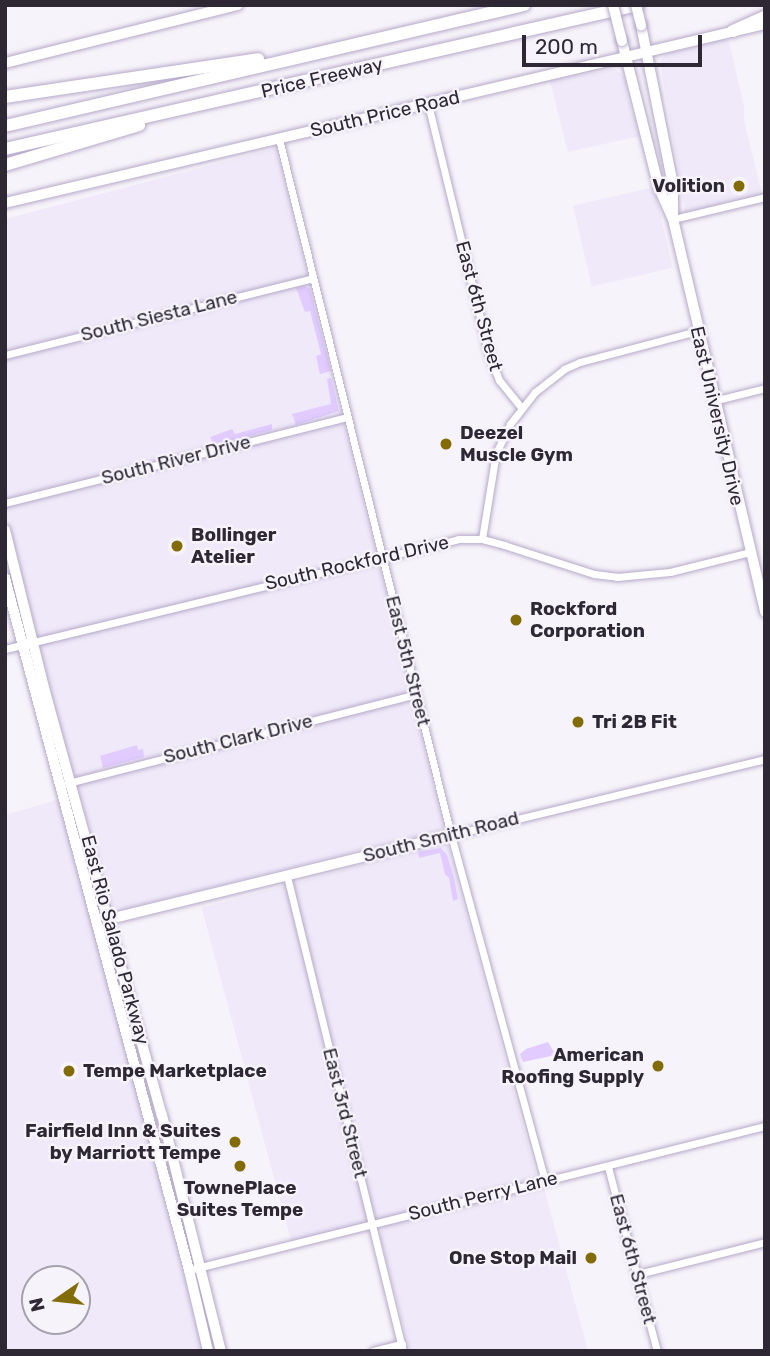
<!DOCTYPE html>
<html>
<head>
<meta charset="utf-8">
<style>
	body { margin:0 }
	#map { position:relative; width:770px; height:1356px; overflow:hidden; background:#f6f3fa; font-family:Rubik,sans-serif }
	div>[style] { position:absolute }
	[style*='--x'] { left:calc(var(--x)*1px); top:calc(var(--y)*1px); width:calc(var(--w)*1px); rotate:calc(var(--a)*1deg) }
	.built>* { inset:0; background:#efe9f9; transform-origin:0 0 }
	.green>* { inset:0; background:#e1cbff }
	.roads { filter:drop-shadow(0 0 2px #b6a9c9) drop-shadow(0 0 2px #b6a9c9) }
	.street>* { height:7px; margin:-3.5px; padding:0 3.5px; transform-origin:3.5px; border-radius:3.5px; background:#fff }
	.secondary>* { height:10px; margin:-5px; padding:0 5px; transform-origin:5px; border-radius:5px; background:#fff }
	.highway>* { height:12px; margin:-6px; padding:0 6px; transform-origin:6px; border-radius:6px; background:#fff }
	.bridges { filter:drop-shadow(0 0 2px #b6a9c9) drop-shadow(0 0 2px #b6a9c9) }
	.secondary-bridge>* { height:10px; margin:-5px; padding:0 5px; transform-origin:5px; border-radius:5px; background:#fff }
	.dots>* { width:19px; height:19px; translate:-50% -50%; box-sizing:border-box; border:4px solid #f6f3fa; border-radius:50% }
	span { translate:-50% -50%; white-space:nowrap; text-align:center; line-height:1.15; -webkit-text-stroke:5px #f6f3fa; paint-order:stroke }
	.street-label { font-size:19px; color:#2d2834 }
	.poi-label { font-size:19px; color:#2d2834; font-weight:700 }
	.right { translate:-100% -50%; text-align:right }
	.left { translate:0 -50%; text-align:left }
	.frame { position:absolute; inset:0; border:7px solid #2d2834; pointer-events:none }
	.north { position:absolute; left:21px; top:1265px; width:70px; height:70px; box-sizing:border-box; background:#f6f3fa; border:2px solid #a6a2ab; border-radius:50%; rotate:256deg; font-size:19px; font-weight:700; line-height:28px; text-align:center; color:#2d2834 }
	.north::after { content:''; display:block; margin:auto; width:24px; height:32px; background:#836c07; clip-path:polygon(50% 0,100% 100%,50% 72%,0 100%) }
	.scale { position:absolute; left:522px; top:35px; width:180px; height:32px; box-sizing:border-box; border:4px solid #2d2834; border-top:0; padding-left:9px; font-size:21px; line-height:24px; white-space:nowrap; color:#2d2834; -webkit-text-stroke:5px #f6f3fa; paint-order:stroke }
</style>
</head>
<body>
<div id="map">
	<div class="built">
		<div style="clip-path:polygon(721px 40px,728px 40px,732px 54px,744px 107px,744px 121px,763px 198px,686px 216px,660px 62px,665px 54px)"></div>
		<div style="clip-path:polygon(614px 69px,625px 77px,628px 99px,640px 136px,568px 152px,550px 80px)"></div>
		<div style="clip-path:polygon(276px 148px,444px 829px,124px 909px,111px 906px,56px 713px,5px 511px,5px 219px)"></div>
		<div style="left:654px;top:187px;width:83px;height:83px;rotate:77deg"></div>
		<div style="clip-path:polygon(evenodd,60px 799px,71px 850px,96px 936px,99px 955px,109px 984px,204px 1351px,5px 1351px,5px 815px,60px 799px,35px 1279px,77px 1279px,77px 1321px,35px 1321px,35px 1279px)"></div>
		<div style="left:447px;top:842px;width:347px;height:254px;rotate:75deg"></div>
		<div style="clip-path:polygon(544px 1188px,588px 1351px,410px 1351px,380px 1234px,384px 1226px)"></div>
	</div>
	<div class="green">
		<div style="clip-path:polygon(305px 286px,310px 289px,331px 371px,320px 374px,316px 356px,321px 354px,310px 311px,305px 312px,296px 288px)"></div>
		<div style="clip-path:polygon(331px 378px,339px 411px,296px 425px,292px 414px,331px 404px,327px 379px)"></div>
		<div style="clip-path:polygon(272px 424px,272px 430px,214px 445px,210px 437px,232px 429px,235px 434px)"></div>
		<div style="clip-path:polygon(137px 745px,138px 750px,143px 749px,144px 757px,103px 768px,100px 756px)"></div>
		<div style="clip-path:polygon(441px 848px,447px 855px,454px 878px,458px 899px,453px 901px,449px 878px,445px 874px,440px 853px,419px 858px,418px 852px)"></div>
		<div style="clip-path:polygon(548px 1042px,554px 1052px,551px 1056px,523px 1062px,520px 1054px,526px 1049px)"></div>
	</div>
	<div class="roads">
		<div class="street">
			<div style="--x:428;--y:104;--w:257;--a:76.3"></div>
			<div style="--x:489;--y:354;--w:28;--a:69"></div>
			<div style="--x:499;--y:380;--w:35;--a:51"></div>
			<div style="--x:279;--y:139;--w:717;--a:76.12"></div>
			<div style="--x:451;--y:835;--w:359;--a:74.8"></div>
			<div style="--x:673;--y:219;--w:95;--a:-13.4"></div>
			<div style="--x:5;--y:355;--w:317;--a:-14"></div>
			<div style="--x:713;--y:401;--w:54;--a:-14"></div>
			<div style="--x:5;--y:503;--w:353;--a:-14.1"></div>
			<div style="--x:482;--y:539;--w:87;--a:-80.8"></div>
			<div style="--x:496;--y:453;--w:32;--a:-64"></div>
			<div style="--x:510;--y:424;--w:41;--a:-52"></div>
			<div style="--x:535;--y:392;--w:37;--a:-38"></div>
			<div style="--x:564;--y:369;--w:17;--a:-24"></div>
			<div style="--x:580;--y:362;--w:121;--a:-14.8"></div>
			<div style="--x:5;--y:649;--w:466;--a:-13.6"></div>
			<div style="--x:458;--y:539;--w:24;--a:0"></div>
			<div style="--x:482;--y:539;--w:23;--a:15"></div>
			<div style="--x:504;--y:545;--w:95;--a:17.9"></div>
			<div style="--x:594;--y:574;--w:23;--a:7"></div>
			<div style="--x:617;--y:577;--w:53;--a:-5.4"></div>
			<div style="--x:670;--y:572;--w:82;--a:-14"></div>
			<div style="--x:68;--y:783;--w:359;--a:-14.3"></div>
			<div style="--x:451;--y:835;--w:323;--a:-13.6"></div>
			<div style="--x:287;--y:876;--w:489;--a:76.3"></div>
			<div style="--x:608;--y:1167;--w:190;--a:75.1"></div>
			<div style="--x:189;--y:1270;--w:594;--a:-14.04"></div>
			<div style="--x:638;--y:1274;--w:131;--a:-14.1"></div>
			<div style="--x:373;--y:1351;--w:30;--a:-14"></div>
		</div>
		<div class="secondary">
			<div style="--x:641;--y:25;--w:163;--a:78.7"></div>
			<div style="--x:673;--y:185;--w:29;--a:90"></div>
			<div style="--x:622;--y:41;--w:152;--a:75.9"></div>
			<div style="--x:659;--y:188;--w:34;--a:66"></div>
			<div style="--x:673;--y:219;--w:404;--a:76.8"></div>
			<div style="--x:5;--y:63;--w:240;--a:-14"></div>
			<div style="--x:5;--y:203;--w:781;--a:-13.25"></div>
			<div style="--x:5;--y:530;--w:163;--a:76.1"></div>
			<div style="--x:44;--y:688;--w:443;--a:74.6"></div>
			<div style="--x:162;--y:1115;--w:243;--a:76"></div>
			<div style="--x:5;--y:578;--w:716;--a:75.11"></div>
			<div style="--x:189;--y:1270;--w:83;--a:76.8"></div>
			<div style="--x:118;--y:917;--w:343;--a:-13.8"></div>
		</div>
		<div class="highway">
			<div style="--x:733;--y:31;--w:35;--a:-24"></div>
			<div style="--x:5;--y:97;--w:256;--a:-8.5"></div>
			<div style="--x:5;--y:126;--w:533;--a:-13.12"></div>
			<div style="--x:5;--y:149;--w:649;--a:-12.82"></div>
			<div style="--x:5;--y:165;--w:140;--a:-16.6"></div>
		</div>
	</div>
	<div class="bridges">
		<div class="secondary-bridge">
			<div style="--x:613;--y:5;--w:37;--a:76"></div>
			<div style="--x:636;--y:5;--w:21;--a:76"></div>
		</div>
	</div>
	<div class="dots">
		<div style="left:739px;top:186px;background:#836c07"></div>
		<div style="left:446px;top:444px;background:#836c07"></div>
		<div style="left:177px;top:546px;background:#836c07"></div>
		<div style="left:516px;top:620px;background:#836c07"></div>
		<div style="left:578px;top:722px;background:#836c07"></div>
		<div style="left:658px;top:1066px;background:#836c07"></div>
		<div style="left:69px;top:1071px;background:#836c07"></div>
		<div style="left:235px;top:1142px;background:#836c07"></div>
		<div style="left:240px;top:1166px;background:#836c07"></div>
		<div style="left:591px;top:1258px;background:#836c07"></div>
	</div>
	<div class="street-label">
		<span style="left:322px;top:78px;rotate:-13deg">Price Freeway</span>
		<span style="left:385px;top:114px;rotate:-13deg">South Price Road</span>
		<span style="left:479px;top:306px;rotate:75deg">East 6th Street</span>
		<span style="left:159px;top:316px;rotate:-14deg">South Siesta Lane</span>
		<span style="left:717px;top:416px;rotate:77deg">East University Drive</span>
		<span style="left:176px;top:460px;rotate:-14deg">South River Drive</span>
		<span style="left:357px;top:563px;rotate:-13deg">South Rockford Drive</span>
		<span style="left:408px;top:661px;rotate:76deg">East 5th Street</span>
		<span style="left:238px;top:739px;rotate:-14deg">South Clark Drive</span>
		<span style="left:441px;top:837px;rotate:-14deg">South Smith Road</span>
		<span style="left:115px;top:940px;rotate:75deg">East Rio Salado Parkway</span>
		<span style="left:345px;top:1113px;rotate:76deg">East 3rd Street</span>
		<span style="left:483px;top:1196px;rotate:-14deg">South Perry Lane</span>
		<span style="left:633px;top:1259px;rotate:75deg">East 6th Street</span>
	</div>
	<div class="poi-label">
		<span class="right" style="left:725px;top:186px">Volition</span>
		<span class="left" style="left:460px;top:444px">Deezel<br>Muscle Gym</span>
		<span class="left" style="left:191px;top:546px">Bollinger<br>Atelier</span>
		<span class="left" style="left:530px;top:620px">Rockford<br>Corporation</span>
		<span class="left" style="left:592px;top:722px">Tri 2B Fit</span>
		<span class="right" style="left:644px;top:1066px">American<br>Roofing Supply</span>
		<span class="left" style="left:83px;top:1071px">Tempe Marketplace</span>
		<span class="right" style="left:221px;top:1142px">Fairfield Inn &amp; Suites<br>by Marriott Tempe</span>
		<span style="left:240px;top:1199px">TownePlace<br>Suites Tempe</span>
		<span class="right" style="left:577px;top:1258px">One Stop Mail</span>
	</div>
	<div class="frame"></div>
	<div class="north">N</div>
	<div class="scale">200 m</div>
</div>
</body>
</html>
